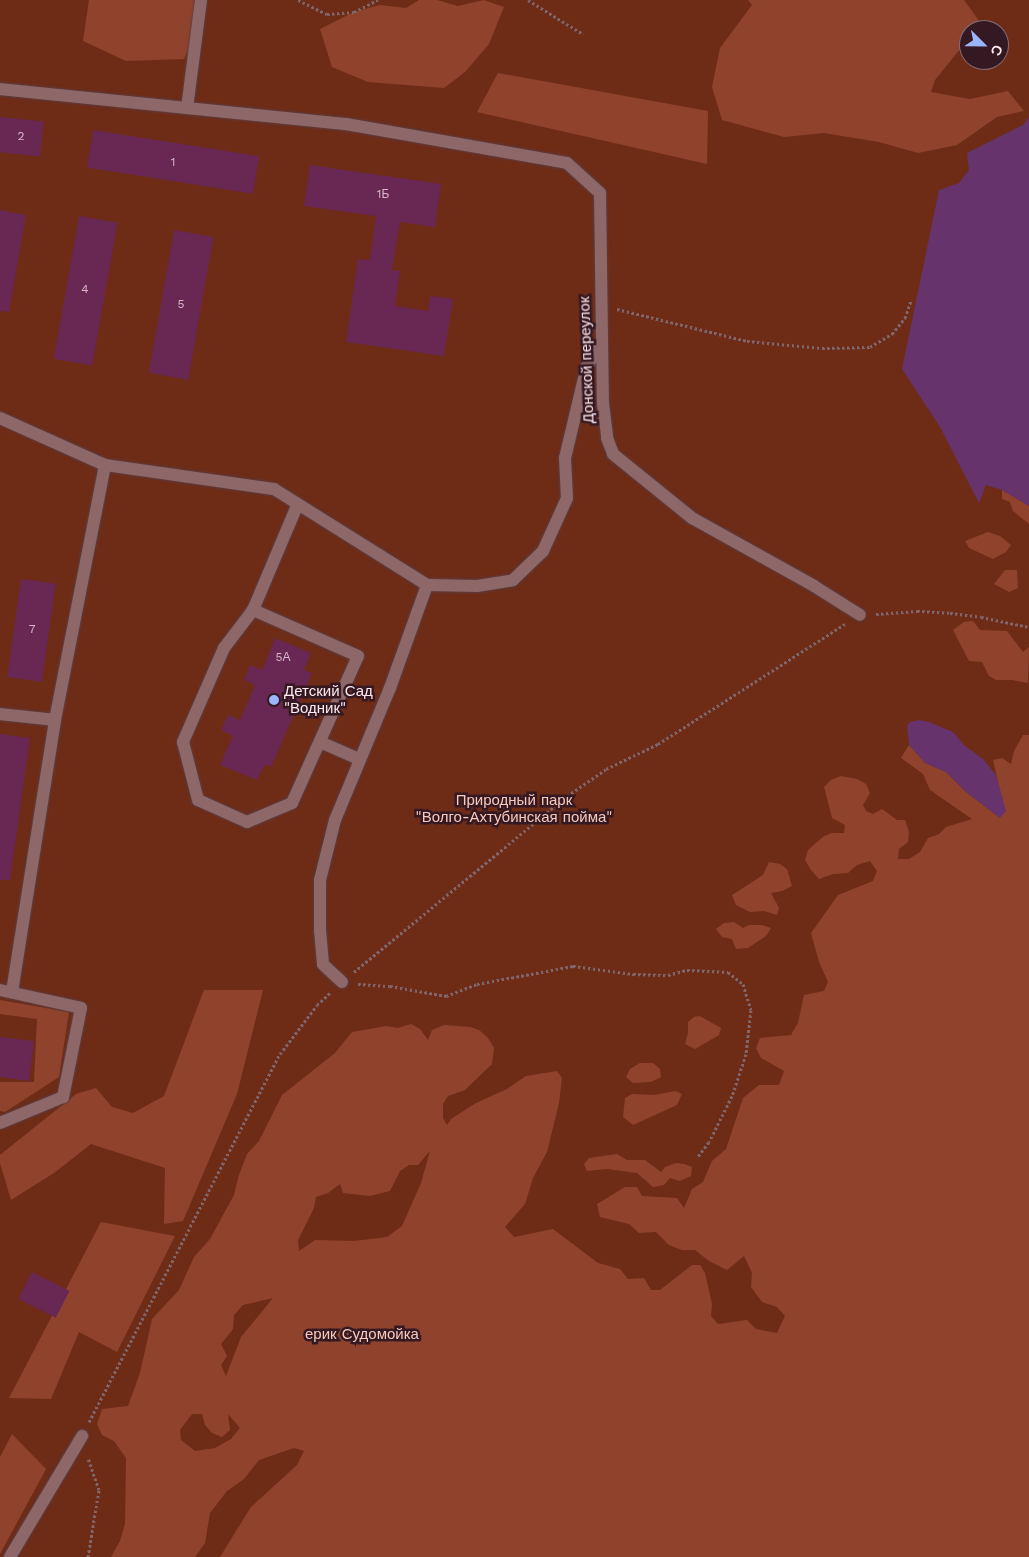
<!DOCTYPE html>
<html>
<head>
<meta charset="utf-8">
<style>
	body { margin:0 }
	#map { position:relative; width:1029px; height:1557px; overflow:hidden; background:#3f232b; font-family:"Work Sans",sans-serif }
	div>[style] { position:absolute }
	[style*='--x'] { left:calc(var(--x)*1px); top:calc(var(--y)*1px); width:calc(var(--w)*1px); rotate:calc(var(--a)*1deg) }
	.green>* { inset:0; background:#6e2c17 }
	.forest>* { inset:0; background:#90432c }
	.water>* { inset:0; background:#67336c }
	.building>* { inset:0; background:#692753; transform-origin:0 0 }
	.path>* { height:3px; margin-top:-1.5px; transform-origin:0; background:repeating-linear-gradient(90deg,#7f666d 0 2.5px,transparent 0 5px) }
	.roads { filter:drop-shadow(0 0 1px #5a3f46) drop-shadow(0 0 1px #5a3f46) }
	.minor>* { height:12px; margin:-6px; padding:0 6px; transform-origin:6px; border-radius:6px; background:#8e6868 }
	.dots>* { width:14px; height:14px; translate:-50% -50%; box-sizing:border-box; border:2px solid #351922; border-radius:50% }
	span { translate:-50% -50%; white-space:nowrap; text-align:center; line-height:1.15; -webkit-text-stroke:5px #351922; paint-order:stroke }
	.number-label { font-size:12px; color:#d8b8c7 }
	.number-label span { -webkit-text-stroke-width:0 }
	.street-label { font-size:15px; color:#fde9ee }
	.poi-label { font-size:15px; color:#fde9ee }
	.left { translate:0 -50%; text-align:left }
	.park-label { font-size:15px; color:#f8cabc }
	.north { position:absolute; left:959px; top:20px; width:50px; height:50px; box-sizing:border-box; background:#351922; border:1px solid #856c74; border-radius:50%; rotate:113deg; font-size:14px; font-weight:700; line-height:20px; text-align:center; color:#fde9ee }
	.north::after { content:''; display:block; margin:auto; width:18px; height:22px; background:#9bb5fd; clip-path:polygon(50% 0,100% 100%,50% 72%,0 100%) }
</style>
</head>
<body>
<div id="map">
	<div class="green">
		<div style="clip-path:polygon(evenodd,0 0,1029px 0,1029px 1557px,0 1557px,0 0,969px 30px,999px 30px,999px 60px,969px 60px,969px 30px)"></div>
	</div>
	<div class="forest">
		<div style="clip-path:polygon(89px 0,197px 0,197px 31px,184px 59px,126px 61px,83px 41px)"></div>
		<div style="clip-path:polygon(419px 0,437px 0,458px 6px,484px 0,504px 7px,489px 44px,465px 72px,444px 88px,368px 82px,332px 67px,320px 29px,354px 12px,380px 5px,406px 8px)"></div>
		<div style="clip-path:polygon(748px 0,964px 0,982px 25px,977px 30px,969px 30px,969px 38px,935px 80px,931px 92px,970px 99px,1008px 91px,1024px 111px,997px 117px,957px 145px,918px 153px,879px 142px,824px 133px,784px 137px,722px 120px,712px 87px,720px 48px,752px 5px)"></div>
		<div style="clip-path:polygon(498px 73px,708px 111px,707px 164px,477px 112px)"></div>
		<div style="clip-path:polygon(1002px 490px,1029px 506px,1029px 524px,1013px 511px,1010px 502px,1002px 499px)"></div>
		<div style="clip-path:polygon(988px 532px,1000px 536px,1011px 545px,1006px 552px,993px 559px,969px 548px,965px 541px)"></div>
		<div style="clip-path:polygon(1005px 570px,1017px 570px,1018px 588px,1009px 592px,994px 584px)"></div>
		<div style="clip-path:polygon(973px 621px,980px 630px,1007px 631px,1023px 652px,1029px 647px,1028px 683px,1012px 680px,996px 680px,989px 676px,982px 662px,969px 661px,953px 630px,964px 622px)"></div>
		<div style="clip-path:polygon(evenodd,1023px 735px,1029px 735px,1029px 1557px,220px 1557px,251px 1507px,297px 1465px,304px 1451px,294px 1448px,259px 1460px,244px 1479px,227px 1491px,210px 1513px,205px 1543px,195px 1557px,111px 1557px,120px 1541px,125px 1524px,126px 1458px,114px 1441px,102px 1435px,97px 1424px,102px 1409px,128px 1406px,140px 1373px,152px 1319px,179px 1290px,194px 1257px,210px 1239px,234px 1195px,239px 1175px,247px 1154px,259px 1141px,282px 1095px,335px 1053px,352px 1032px,386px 1026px,398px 1028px,411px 1024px,420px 1029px,428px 1040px,432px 1030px,444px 1025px,470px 1027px,479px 1030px,488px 1038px,494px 1048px,492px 1064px,465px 1090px,448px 1096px,443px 1104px,443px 1118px,447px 1125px,451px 1119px,476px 1103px,507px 1089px,526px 1076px,557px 1071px,562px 1078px,559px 1103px,547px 1152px,533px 1178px,525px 1204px,505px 1227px,514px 1237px,553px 1229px,598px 1263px,620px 1269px,628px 1279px,644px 1278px,651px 1290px,660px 1290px,692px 1265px,700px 1265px,705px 1273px,712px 1304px,711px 1316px,718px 1324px,747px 1320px,756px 1329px,777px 1333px,785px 1316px,777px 1307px,762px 1302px,751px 1287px,752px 1273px,744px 1256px,727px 1270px,709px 1261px,695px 1250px,682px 1250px,669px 1245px,656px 1232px,639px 1233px,629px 1224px,600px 1217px,597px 1204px,625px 1187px,637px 1187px,642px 1196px,677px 1198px,684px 1208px,692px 1189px,703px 1182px,712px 1161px,726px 1149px,743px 1098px,759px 1085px,779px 1085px,784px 1071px,761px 1058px,756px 1048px,760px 1038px,791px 1035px,798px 1023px,804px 995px,824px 991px,828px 982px,819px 962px,811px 933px,838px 895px,873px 881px,877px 871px,870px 861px,857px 865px,848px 873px,833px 874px,819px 879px,811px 870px,805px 860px,808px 850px,824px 836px,832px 833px,844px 833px,845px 825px,832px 818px,824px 787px,831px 780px,841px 776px,857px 779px,866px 784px,870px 793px,863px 805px,866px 811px,873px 814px,882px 809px,897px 820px,905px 820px,909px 832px,908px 842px,899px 849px,898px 859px,909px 859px,920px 852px,928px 838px,939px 834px,946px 827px,972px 819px,930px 790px,923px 774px,901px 758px,909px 745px,925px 763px,946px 772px,966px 792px,1000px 818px,1000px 790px,993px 760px,1002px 758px,1011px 764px,1014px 751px,1023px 735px,430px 1151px,421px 1183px,402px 1226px,387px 1237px,354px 1241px,315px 1240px,299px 1251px,298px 1240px,314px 1208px,316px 1197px,328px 1193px,340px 1184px,343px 1193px,370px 1196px,390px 1191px,400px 1171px,409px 1165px,418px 1165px,430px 1151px,1023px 735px,273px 1298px,241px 1337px,226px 1376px,221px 1365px,227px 1356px,221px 1344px,233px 1329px,234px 1315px,243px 1305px,273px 1298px,1023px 735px,192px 1414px,202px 1414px,205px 1425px,212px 1433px,222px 1437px,230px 1430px,228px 1414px,240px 1428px,231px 1439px,215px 1448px,195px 1451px,181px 1440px,180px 1430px,192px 1414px)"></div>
		<div style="clip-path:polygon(769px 862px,780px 864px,787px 869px,792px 886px,782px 891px,771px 893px,779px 908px,777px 915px,764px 911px,750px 912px,736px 905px,732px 895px,763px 875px)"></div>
		<div style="clip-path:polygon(734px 922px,743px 928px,749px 925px,762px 925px,771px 928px,766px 936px,748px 948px,736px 949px,732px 939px,722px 937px,716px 929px,724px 923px)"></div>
		<div style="clip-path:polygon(204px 990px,263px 990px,237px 1094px,183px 1221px,164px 1224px,165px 1168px,91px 1144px,54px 1173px,11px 1200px,0 1163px,0 1155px,76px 1094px,96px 1088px,112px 1107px,133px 1113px,164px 1096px)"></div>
		<div style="clip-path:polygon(0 1000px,69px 1012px,59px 1077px,5px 1112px,0 1111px,0 1082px,34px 1082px,37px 1019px,0 1014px)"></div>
		<div style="clip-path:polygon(700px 1016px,721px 1028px,719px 1035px,695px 1049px,685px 1044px,688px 1033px,688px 1022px,694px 1017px)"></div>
		<div style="clip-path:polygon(640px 1063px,653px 1063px,660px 1069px,661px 1077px,651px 1082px,633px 1083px,626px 1077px,630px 1069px)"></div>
		<div style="clip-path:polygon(675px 1091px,682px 1094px,677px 1105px,633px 1125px,623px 1117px,625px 1098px,632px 1094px,654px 1095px)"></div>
		<div style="clip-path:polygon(617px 1154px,627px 1160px,645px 1160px,661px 1172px,665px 1167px,676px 1163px,684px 1164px,692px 1167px,691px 1176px,680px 1181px,670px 1178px,664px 1185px,653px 1187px,637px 1173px,607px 1169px,587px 1171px,584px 1164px,589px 1158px)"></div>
		<div style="clip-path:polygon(101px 1222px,175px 1236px,117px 1352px,79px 1332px,51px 1399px,9px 1398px)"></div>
		<div style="clip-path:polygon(12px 1434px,46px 1469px,0 1554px,0 1457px)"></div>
	</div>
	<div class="water">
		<div style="clip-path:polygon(1029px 117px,1029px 506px,1002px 490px,986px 485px,979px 503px,940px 427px,902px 369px,939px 190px,959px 183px,969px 170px,967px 153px,1023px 125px)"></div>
		<div style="clip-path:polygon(919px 720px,929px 722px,953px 732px,964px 745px,983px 759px,996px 775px,1006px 811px,1000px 818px,966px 792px,946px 772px,925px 763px,909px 745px,907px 726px,910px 722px)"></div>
	</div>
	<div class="building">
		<div style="left:0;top:117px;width:44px;height:35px;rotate:6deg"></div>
		<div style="left:93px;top:130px;width:168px;height:38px;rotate:9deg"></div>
		<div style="clip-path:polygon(310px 165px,441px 184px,435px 227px,400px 222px,392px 270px,400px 271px,395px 306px,428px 311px,430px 296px,453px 299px,444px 356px,346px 342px,358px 259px,370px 260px,376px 216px,304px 206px)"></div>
		<div style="clip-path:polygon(0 210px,26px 215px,9px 312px,0 311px)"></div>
		<div style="left:79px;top:216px;width:39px;height:145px;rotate:10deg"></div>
		<div style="left:174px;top:230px;width:40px;height:145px;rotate:10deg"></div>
		<div style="left:21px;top:579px;width:35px;height:99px;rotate:8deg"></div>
		<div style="clip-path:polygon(275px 638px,311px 653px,304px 670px,312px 673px,271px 767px,265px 764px,257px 780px,220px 765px,233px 736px,221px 730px,228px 715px,240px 720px,255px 685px,244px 680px,250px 665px,262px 670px)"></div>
		<div style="clip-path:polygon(0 734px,30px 738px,10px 880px,0 880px)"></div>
		<div style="clip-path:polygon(0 1037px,34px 1041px,29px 1081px,0 1077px)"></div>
		<div style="left:32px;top:1272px;width:42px;height:30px;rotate:27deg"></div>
	</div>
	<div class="path">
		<div style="--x:298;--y:0;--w:32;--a:26"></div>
		<div style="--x:327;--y:14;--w:27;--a:-4"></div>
		<div style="--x:354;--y:12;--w:27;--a:-27"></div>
		<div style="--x:528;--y:0;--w:65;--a:31.7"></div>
		<div style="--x:617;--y:309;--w:134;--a:13.8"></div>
		<div style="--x:747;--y:341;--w:75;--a:5.3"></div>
		<div style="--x:822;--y:348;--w:48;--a:-1.2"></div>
		<div style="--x:870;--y:347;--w:26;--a:-31"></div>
		<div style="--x:892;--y:334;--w:21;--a:-51"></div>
		<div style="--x:905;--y:318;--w:18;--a:-71"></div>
		<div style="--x:876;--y:614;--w:41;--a:-4.2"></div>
		<div style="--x:917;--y:611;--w:33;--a:3"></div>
		<div style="--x:950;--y:613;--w:31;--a:7"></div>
		<div style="--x:981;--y:617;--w:49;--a:11.8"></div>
		<div style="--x:354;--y:972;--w:271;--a:-39.6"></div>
		<div style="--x:563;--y:799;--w:52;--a:-34.9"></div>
		<div style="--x:606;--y:769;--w:58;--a:-25.7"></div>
		<div style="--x:658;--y:744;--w:222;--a:-32.7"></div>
		<div style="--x:358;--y:984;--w:32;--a:4"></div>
		<div style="--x:390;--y:986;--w:57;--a:10.1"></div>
		<div style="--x:446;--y:996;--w:33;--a:-21"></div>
		<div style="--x:477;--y:984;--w:98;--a:-10.6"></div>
		<div style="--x:573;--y:966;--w:61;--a:7.6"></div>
		<div style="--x:633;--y:974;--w:35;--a:2"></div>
		<div style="--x:668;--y:975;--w:20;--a:-15"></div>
		<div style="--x:687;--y:970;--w:41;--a:2.8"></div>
		<div style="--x:728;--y:972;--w:19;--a:39"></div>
		<div style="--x:743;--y:984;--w:27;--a:73"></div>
		<div style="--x:751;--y:1010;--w:44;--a:96.5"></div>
		<div style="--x:746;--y:1054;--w:44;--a:108.4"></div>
		<div style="--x:732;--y:1096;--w:51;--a:116.6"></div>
		<div style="--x:709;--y:1142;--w:20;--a:127"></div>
		<div style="--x:89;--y:1422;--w:415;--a:-62.6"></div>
		<div style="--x:280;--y:1054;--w:61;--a:-52.9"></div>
		<div style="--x:317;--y:1005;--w:18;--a:-43"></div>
		<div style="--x:88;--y:1557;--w:68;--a:-80.7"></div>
		<div style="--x:99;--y:1490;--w:34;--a:-109"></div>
	</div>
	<div class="roads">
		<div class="minor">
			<div style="--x:0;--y:89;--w:348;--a:5.8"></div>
			<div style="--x:346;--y:124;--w:224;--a:10"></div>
			<div style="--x:567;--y:163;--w:45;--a:42.3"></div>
			<div style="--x:600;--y:193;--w:210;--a:89.2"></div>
			<div style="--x:603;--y:403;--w:35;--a:83"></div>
			<div style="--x:607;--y:438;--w:17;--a:69"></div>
			<div style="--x:613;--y:454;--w:102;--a:39"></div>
			<div style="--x:692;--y:518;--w:140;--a:29.1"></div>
			<div style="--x:814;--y:586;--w:54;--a:32.2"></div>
			<div style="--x:187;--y:108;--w:109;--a:-82.6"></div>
			<div style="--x:0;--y:418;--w:115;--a:24.1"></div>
			<div style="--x:105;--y:465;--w:171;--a:8.1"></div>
			<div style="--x:274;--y:489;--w:181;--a:32.1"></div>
			<div style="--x:427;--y:585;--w:50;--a:1.1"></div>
			<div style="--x:477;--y:586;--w:36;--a:-9"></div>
			<div style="--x:513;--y:580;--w:42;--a:-44"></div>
			<div style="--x:543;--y:551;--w:58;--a:-65.6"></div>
			<div style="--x:567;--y:498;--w:40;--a:-92.9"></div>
			<div style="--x:565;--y:458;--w:95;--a:-76.6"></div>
			<div style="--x:587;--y:366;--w:27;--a:-56"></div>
			<div style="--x:253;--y:610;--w:48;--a:127.3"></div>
			<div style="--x:224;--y:648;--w:103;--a:113.6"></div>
			<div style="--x:183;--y:742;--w:60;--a:75.5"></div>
			<div style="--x:198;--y:800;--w:54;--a:24.2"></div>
			<div style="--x:247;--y:822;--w:49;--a:-22.9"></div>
			<div style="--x:292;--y:803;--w:161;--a:-65.8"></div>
			<div style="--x:358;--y:656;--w:115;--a:-156.3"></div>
			<div style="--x:253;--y:610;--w:113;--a:-67.1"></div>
			<div style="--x:0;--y:714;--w:55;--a:6.2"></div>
			<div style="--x:320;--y:742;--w:43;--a:23.6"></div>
			<div style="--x:342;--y:982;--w:26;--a:-137"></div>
			<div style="--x:323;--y:964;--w:33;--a:-95"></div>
			<div style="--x:320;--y:931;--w:51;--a:-90"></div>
			<div style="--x:320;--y:880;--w:62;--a:-76"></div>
			<div style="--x:335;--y:820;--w:143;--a:-67.4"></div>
			<div style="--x:390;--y:688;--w:109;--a:-70.2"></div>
			<div style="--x:0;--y:990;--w:83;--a:12.5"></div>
			<div style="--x:81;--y:1008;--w:91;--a:101.4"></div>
			<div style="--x:63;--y:1097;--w:68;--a:157.6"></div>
			<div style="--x:12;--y:992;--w:275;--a:-81"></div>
			<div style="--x:55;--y:720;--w:260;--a:-78.9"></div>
			<div style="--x:10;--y:1557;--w:141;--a:-59.2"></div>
		</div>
	</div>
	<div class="dots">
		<div style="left:274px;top:700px;background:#9bb5fd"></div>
	</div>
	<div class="number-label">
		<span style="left:21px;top:137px">2</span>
		<span style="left:173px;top:163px">1</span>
		<span style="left:383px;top:195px">1Б</span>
		<span style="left:85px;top:290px">4</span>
		<span style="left:181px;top:305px">5</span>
		<span style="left:32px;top:630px">7</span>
		<span style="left:283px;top:658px">5А</span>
	</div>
	<div class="street-label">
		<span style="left:587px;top:360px;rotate:-92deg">Донской переулок</span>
	</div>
	<div class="poi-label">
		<span class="left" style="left:284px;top:700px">Детский Сад<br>"Водник"</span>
	</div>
	<div class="park-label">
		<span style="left:514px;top:809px">Природный парк<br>"Волго-Ахтубинская пойма"</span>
		<span style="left:362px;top:1335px">ерик Судомойка</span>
	</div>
	<div class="north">С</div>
</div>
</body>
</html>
